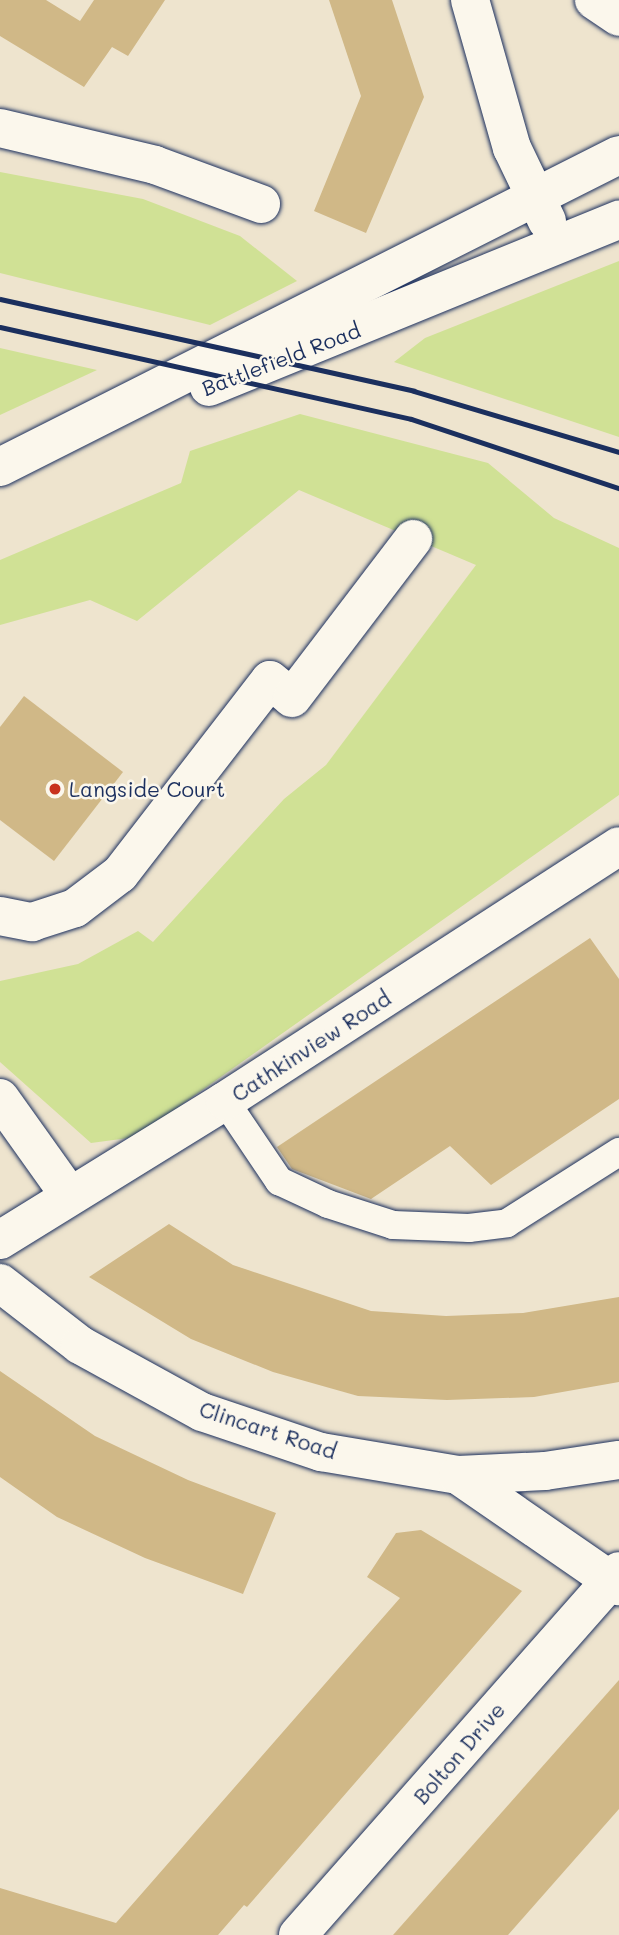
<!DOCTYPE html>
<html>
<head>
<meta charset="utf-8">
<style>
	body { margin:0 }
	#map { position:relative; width:619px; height:1935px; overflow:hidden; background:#eee4ce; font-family:Mali,sans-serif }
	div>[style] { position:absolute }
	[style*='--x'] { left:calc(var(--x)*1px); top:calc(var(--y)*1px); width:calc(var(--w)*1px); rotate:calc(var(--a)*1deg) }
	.green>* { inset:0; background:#d0e195 }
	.building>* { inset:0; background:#d0b887 }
	.roads { filter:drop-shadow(0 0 2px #1b2f5e) drop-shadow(0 0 2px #1b2f5e) }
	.lane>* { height:28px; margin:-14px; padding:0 14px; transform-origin:14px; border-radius:14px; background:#fbf7ec }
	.street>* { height:38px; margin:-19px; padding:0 19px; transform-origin:19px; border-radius:19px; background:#fbf7ec }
	.secondary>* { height:38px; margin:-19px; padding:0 19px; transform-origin:19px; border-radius:19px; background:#fbf7ec }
	.rail>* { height:5px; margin:-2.5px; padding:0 2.5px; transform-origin:2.5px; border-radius:2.5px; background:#1b2f5e }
	.dots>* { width:19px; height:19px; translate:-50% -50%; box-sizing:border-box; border:4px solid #fbf7ec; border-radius:50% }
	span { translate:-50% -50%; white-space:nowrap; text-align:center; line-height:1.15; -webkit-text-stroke:5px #fbf7ec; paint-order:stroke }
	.street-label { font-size:21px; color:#1b2f5e }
	.poi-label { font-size:21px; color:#1b2f5e }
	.left { translate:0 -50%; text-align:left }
</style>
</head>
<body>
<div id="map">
	<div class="green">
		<div style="clip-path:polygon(0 172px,143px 199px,240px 236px,297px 281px,210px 325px,0 273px)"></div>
		<div style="clip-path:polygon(619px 261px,619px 437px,394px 362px,425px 338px)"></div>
		<div style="clip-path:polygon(0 348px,97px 370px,0 415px)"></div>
		<div style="clip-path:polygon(300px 414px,488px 463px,554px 518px,619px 548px,619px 795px,136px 1137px,91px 1143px,0 1062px,0 981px,78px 964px,138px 931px,153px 942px,284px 799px,326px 765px,476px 565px,299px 490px,137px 621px,90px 600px,0 625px,0 560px,181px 483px,190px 451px)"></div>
	</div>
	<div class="building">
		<div style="clip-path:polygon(0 0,46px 0,80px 21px,94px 0,165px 0,128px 56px,112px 47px,84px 87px,0 36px)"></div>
		<div style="clip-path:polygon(329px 0,392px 0,424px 97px,366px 233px,314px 211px,361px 96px)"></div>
		<div style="clip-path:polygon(24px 696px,123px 772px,54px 861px,0 820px,0 727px)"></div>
		<div style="clip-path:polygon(590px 938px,619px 979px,619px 1099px,491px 1185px,450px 1146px,371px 1199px,292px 1169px,277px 1147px)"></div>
		<div style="clip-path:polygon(169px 1224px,233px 1265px,371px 1311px,446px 1316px,523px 1313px,619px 1297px,619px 1382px,534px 1397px,447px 1400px,358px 1396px,273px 1372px,191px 1339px,89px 1277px)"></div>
		<div style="clip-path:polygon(0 1371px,95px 1436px,188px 1480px,276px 1513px,243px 1594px,145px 1558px,57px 1517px,0 1477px)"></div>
		<div style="clip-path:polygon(421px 1530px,522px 1591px,247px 1907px,244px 1905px,218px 1935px,0 1935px,0 1888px,116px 1923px,400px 1598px,367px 1577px,396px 1533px)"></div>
		<div style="clip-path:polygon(619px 1680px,619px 1809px,508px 1935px,393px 1935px)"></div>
	</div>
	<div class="roads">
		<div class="lane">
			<div style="--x:225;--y:1101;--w:97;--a:56"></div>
			<div style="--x:279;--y:1181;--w:54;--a:25.1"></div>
			<div style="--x:328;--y:1204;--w:68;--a:17.9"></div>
			<div style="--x:393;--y:1225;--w:76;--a:2.3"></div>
			<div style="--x:469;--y:1228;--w:38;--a:-7"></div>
			<div style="--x:507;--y:1223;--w:133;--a:-32.4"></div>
		</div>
		<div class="street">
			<div style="--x:0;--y:128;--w:159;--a:13.4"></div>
			<div style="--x:155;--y:165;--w:113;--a:20.2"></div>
			<div style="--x:0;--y:916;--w:33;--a:11"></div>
			<div style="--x:32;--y:922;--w:45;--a:-18"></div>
			<div style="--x:75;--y:908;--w:56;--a:-37.1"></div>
			<div style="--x:120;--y:874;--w:245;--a:-52.3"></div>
			<div style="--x:270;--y:680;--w:28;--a:39"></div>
			<div style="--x:292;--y:698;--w:200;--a:-52.7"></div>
			<div style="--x:0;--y:1098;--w:120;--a:54.5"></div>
			<div style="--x:0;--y:1240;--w:264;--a:-31.7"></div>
			<div style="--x:225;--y:1101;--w:469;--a:-32.9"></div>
			<div style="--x:0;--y:1283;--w:101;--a:37.8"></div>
			<div style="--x:80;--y:1345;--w:139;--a:28.8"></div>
			<div style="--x:202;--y:1412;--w:126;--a:18.6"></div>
			<div style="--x:321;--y:1452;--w:139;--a:9.5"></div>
			<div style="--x:458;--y:1475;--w:196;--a:34.6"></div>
			<div style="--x:458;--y:1475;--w:87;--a:-2.6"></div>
			<div style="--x:545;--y:1471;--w:75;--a:-8.5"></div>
			<div style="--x:298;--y:1935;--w:485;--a:-48.6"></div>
		</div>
		<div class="secondary">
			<div style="--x:470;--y:0;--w:154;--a:74.2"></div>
			<div style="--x:512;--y:148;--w:81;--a:64.4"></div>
			<div style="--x:594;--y:0;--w:30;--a:34"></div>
			<div style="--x:209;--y:387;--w:443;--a:-22.2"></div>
			<div style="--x:0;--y:467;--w:693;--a:-26.75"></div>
		</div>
	</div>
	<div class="rail">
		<div style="--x:0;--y:299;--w:424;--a:12.5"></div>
		<div style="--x:414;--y:391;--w:214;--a:16.6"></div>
		<div style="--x:0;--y:327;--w:421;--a:12.6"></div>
		<div style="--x:411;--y:419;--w:219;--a:18.4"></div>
	</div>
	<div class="dots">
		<div style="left:55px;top:789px;background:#c8321e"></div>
	</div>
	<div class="street-label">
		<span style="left:281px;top:359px;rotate:-21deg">Battlefield Road</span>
		<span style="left:311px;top:1046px;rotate:-33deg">Cathkinview Road</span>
		<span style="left:268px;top:1430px;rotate:18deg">Clincart Road</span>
		<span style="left:459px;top:1753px;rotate:-49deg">Bolton Drive</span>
	</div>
	<div class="poi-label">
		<span class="left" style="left:69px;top:789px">Langside Court</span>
	</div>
</div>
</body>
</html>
